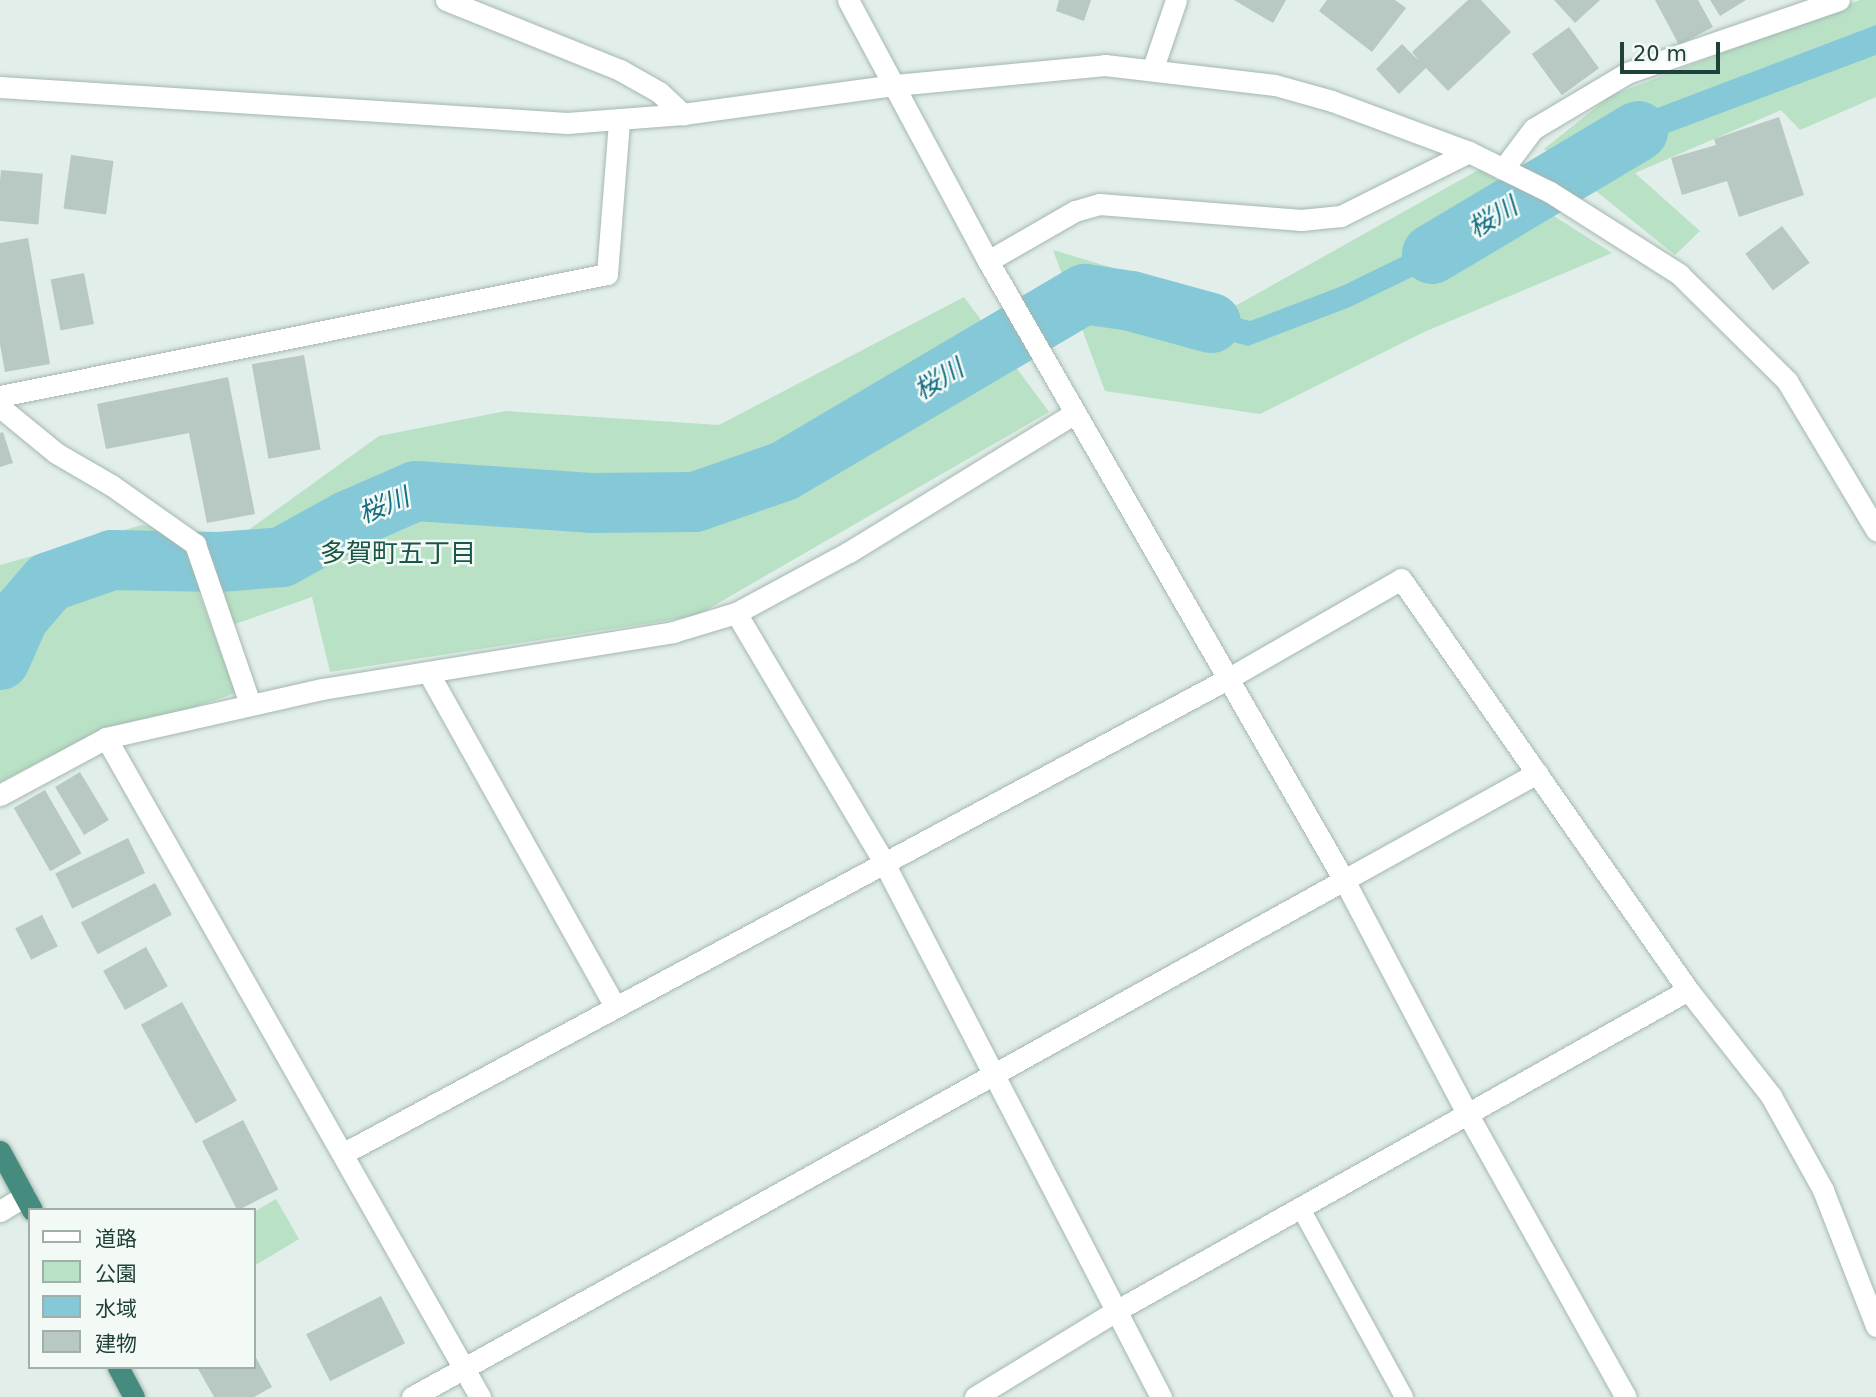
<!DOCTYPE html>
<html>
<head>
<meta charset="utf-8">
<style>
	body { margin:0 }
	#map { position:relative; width:1876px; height:1397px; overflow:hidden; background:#e2eee9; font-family:"DejaVu Sans","Noto Sans JP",sans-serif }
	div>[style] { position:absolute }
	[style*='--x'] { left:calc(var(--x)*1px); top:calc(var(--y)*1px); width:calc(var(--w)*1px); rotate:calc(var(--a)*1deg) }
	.green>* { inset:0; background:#b9e1c5 }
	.water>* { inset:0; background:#85c8d8 }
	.river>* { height:60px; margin:-30px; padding:0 30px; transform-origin:30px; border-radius:30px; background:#85c8d8 }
	.building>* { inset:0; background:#b7c9c2; transform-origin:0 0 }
	.roads { filter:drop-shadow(0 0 2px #a4b7b1) drop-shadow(0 0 2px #a4b7b1) }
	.service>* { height:18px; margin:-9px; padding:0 9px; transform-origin:9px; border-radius:9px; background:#fff }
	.minor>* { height:21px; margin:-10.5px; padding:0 10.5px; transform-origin:10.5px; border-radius:10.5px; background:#fff }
	.tertiary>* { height:21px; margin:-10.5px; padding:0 10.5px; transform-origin:10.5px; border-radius:10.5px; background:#fff }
	.trunk>* { height:21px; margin:-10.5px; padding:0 10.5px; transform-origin:10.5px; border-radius:10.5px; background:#468c7e }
	span { translate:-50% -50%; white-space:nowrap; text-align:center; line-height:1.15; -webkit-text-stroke:5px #f3faf6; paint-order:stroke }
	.water-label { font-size:26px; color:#146d83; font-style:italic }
	.neighbourhood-label { font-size:26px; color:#1a5548 }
	.legend { position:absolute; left:28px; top:1208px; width:228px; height:161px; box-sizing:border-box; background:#f3faf6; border:2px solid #9fb0aa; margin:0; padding:9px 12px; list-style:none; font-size:21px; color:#204139 }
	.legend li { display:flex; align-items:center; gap:14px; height:35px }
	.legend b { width:35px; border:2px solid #9fb0aa }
	.scale { position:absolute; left:1620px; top:42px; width:100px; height:32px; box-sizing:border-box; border:4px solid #204139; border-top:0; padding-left:9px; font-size:21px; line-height:24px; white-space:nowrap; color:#204139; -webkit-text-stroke:5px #f3faf6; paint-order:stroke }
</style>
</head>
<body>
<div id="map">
	<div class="green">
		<div style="clip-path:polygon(1860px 0,1876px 0,1876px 97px,1800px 130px,1781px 110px,1635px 173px,1700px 231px,1675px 255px,1544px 149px,1610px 96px)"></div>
		<div style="clip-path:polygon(1480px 169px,1612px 253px,1424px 332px,1260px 414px,1105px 391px,1053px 250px,1237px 305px)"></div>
		<div style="clip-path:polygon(964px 297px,1049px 412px,696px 616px,330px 672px,312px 597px,235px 624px,198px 591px,236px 693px,50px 756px,0 782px,0 565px,142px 525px,236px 539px,379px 436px,506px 411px,719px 425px)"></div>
		<div style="clip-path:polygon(276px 1199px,299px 1239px,254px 1266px,254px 1212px)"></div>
	</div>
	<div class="water">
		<div style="clip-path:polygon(1876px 25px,1876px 55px,1633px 146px,1584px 181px,1554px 166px,1607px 127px)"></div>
		<div style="clip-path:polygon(1495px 203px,1505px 222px,1441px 263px,1350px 307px,1248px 346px,1129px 313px,1133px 290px,1250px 321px,1342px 286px,1430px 243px)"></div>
		<div style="clip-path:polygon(10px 613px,28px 621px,10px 665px,0 672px,0 637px)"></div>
	</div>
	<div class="river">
		<div style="--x:1432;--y:254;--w:240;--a:-30.8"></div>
		<div style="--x:0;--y:660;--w:47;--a:-66.2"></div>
		<div style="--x:19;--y:617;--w:46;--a:-49.4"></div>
		<div style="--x:49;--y:582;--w:67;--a:-19.2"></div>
		<div style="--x:112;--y:560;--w:107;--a:1.1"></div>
		<div style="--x:219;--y:562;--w:63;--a:-4.5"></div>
		<div style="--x:282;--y:557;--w:74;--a:-29"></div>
		<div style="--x:347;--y:521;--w:75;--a:-23.5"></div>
		<div style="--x:416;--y:491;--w:175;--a:3.9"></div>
		<div style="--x:591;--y:503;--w:104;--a:-0.6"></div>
		<div style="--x:695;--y:502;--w:94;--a:-19.2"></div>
		<div style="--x:784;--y:471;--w:349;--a:-30.5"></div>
		<div style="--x:1085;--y:294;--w:47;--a:8.7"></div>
		<div style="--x:1131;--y:301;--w:83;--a:15.4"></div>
	</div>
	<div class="building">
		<div style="clip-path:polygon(1059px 0,1091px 0,1084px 21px,1056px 11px)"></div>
		<div style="clip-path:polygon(1234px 0,1286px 0,1273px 23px)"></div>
		<div style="clip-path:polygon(1327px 0,1395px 0,1406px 8px,1372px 52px,1319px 11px)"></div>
		<div style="clip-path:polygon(1468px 0,1481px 0,1511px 32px,1448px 91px,1426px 68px,1399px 94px,1376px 69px,1402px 44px,1419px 61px,1412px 52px)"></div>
		<div style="clip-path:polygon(1554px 0,1600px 0,1575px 23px)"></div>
		<div style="clip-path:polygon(1655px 0,1698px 0,1713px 27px,1679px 45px)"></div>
		<div style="clip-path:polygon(1710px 0,1746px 0,1720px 16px)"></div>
		<div style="left:1569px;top:27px;width:51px;height:46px;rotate:54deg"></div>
		<div style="clip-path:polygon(1779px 117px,1804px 195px,1739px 217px,1727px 181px,1682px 195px,1671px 158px,1716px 145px,1714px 139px)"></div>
		<div style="left:71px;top:155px;width:43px;height:54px;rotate:8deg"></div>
		<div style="left:1px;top:170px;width:42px;height:51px;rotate:5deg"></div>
		<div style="left:1782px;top:226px;width:46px;height:46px;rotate:53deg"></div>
		<div style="clip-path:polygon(28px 238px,50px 364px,5px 372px,0 344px,0 243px)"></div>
		<div style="left:84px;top:273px;width:52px;height:34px;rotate:79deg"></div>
		<div style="left:304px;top:355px;width:96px;height:53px;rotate:80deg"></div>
		<div style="clip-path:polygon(228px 377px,255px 514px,207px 523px,189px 433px,106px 449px,97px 404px)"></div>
		<div style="clip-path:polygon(3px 432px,13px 463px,0 467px,0 433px)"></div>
		<div style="left:80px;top:772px;width:56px;height:29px;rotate:59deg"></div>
		<div style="left:45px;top:790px;width:73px;height:36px;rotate:60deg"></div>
		<div style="left:128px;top:838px;width:39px;height:81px;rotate:64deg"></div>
		<div style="left:155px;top:883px;width:36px;height:84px;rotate:62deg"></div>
		<div style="left:42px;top:915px;width:35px;height:30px;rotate:63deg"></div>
		<div style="left:146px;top:947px;width:45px;height:49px;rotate:61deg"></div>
		<div style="left:182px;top:1002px;width:113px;height:47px;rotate:61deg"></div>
		<div style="left:243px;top:1120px;width:78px;height:46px;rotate:63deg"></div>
		<div style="left:381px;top:1296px;width:53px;height:84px;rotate:63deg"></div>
		<div style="clip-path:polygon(254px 1354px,272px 1387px,254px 1397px,214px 1397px,197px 1367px,254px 1367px)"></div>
	</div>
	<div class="roads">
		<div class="service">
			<div style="--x:1300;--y:1207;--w:217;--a:61.3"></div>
		</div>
		<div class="minor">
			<div style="--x:446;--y:0;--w:188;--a:21.9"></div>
			<div style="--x:620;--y:70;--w:45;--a:29.4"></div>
			<div style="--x:659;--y:92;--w:33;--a:43"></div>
			<div style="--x:1153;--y:68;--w:72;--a:-71.3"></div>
			<div style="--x:0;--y:87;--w:568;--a:3.63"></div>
			<div style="--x:567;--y:123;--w:116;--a:-4.4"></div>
			<div style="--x:683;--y:114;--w:214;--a:-7.8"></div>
			<div style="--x:895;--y:85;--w:211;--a:-5.4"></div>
			<div style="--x:1105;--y:65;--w:171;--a:6.7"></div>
			<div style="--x:1275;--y:85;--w:59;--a:15.7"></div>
			<div style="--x:1332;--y:101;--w:146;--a:20.4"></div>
			<div style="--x:1469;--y:152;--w:90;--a:26.3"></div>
			<div style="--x:1550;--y:192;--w:153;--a:32.4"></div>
			<div style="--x:1679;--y:274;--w:152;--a:44.7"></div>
			<div style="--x:1787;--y:381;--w:174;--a:59.1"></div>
			<div style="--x:1503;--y:169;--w:50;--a:-53.1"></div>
			<div style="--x:1533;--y:129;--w:109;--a:-30.8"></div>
			<div style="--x:1627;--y:73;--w:224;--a:-19"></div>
			<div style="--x:988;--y:261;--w:100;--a:-29.9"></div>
			<div style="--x:1075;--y:211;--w:25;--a:-16"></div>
			<div style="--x:1099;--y:204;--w:203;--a:4.5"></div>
			<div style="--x:1301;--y:220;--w:40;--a:-5.7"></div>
			<div style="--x:1341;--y:216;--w:143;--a:-26.6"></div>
			<div style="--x:0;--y:396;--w:619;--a:-11.36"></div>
			<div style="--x:607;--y:274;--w:153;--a:-85.5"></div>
			<div style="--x:0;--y:407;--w:72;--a:39.4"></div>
			<div style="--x:56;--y:453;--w:64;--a:30.2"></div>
			<div style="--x:111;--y:485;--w:103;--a:35.1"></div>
			<div style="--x:195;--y:544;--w:169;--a:71"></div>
			<div style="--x:736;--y:613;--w:288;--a:59.3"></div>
			<div style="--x:883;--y:861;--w:604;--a:62.59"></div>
			<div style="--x:428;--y:672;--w:383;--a:60.8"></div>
			<div style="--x:0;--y:795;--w:120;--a:-28.3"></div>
			<div style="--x:106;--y:738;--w:221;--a:-12.8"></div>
			<div style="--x:322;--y:689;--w:356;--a:-9.2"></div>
			<div style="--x:673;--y:632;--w:66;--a:-16.8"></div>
			<div style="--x:736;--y:613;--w:128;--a:-28.4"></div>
			<div style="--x:849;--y:552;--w:265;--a:-31.6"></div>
			<div style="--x:1344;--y:880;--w:221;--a:-29"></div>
			<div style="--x:344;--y:1153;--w:1004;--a:-28.22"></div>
			<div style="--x:1229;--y:678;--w:198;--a:-29.9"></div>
			<div style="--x:1401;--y:579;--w:501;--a:55.07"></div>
			<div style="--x:0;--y:1211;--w:29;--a:-31"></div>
			<div style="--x:975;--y:1397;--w:163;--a:-31.4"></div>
			<div style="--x:1114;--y:1312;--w:658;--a:-29.29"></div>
			<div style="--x:1688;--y:990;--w:135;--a:51.9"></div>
			<div style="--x:1771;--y:1096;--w:107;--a:61"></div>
			<div style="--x:1823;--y:1190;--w:146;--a:68.7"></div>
		</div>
		<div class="tertiary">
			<div style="--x:848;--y:0;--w:296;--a:61.8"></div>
			<div style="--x:988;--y:261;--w:714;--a:60.1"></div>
			<div style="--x:1344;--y:880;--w:263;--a:62.2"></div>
			<div style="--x:1467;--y:1113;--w:325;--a:60.8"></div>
			<div style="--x:106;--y:738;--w:758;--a:60.42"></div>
			<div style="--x:412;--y:1397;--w:1066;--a:-29.02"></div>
		</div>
		<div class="trunk">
			<div style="--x:0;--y:1151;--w:67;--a:61.5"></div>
			<div style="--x:118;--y:1367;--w:34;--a:62"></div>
		</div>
	</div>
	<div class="water-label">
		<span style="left:1493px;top:218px;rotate:-31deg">桜川</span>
		<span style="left:939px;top:380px;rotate:-31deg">桜川</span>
		<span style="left:384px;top:506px;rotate:-22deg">桜川</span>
	</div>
	<div class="neighbourhood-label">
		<span style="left:398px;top:554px">多賀町五丁目</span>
	</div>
	<ul class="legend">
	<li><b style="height:9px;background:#fff"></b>道路</li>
	<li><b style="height:19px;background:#b9e1c5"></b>公園</li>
	<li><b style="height:19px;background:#85c8d8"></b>水域</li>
	<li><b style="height:19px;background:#b7c9c2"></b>建物</li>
	</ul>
	<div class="scale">20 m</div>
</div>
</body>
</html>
